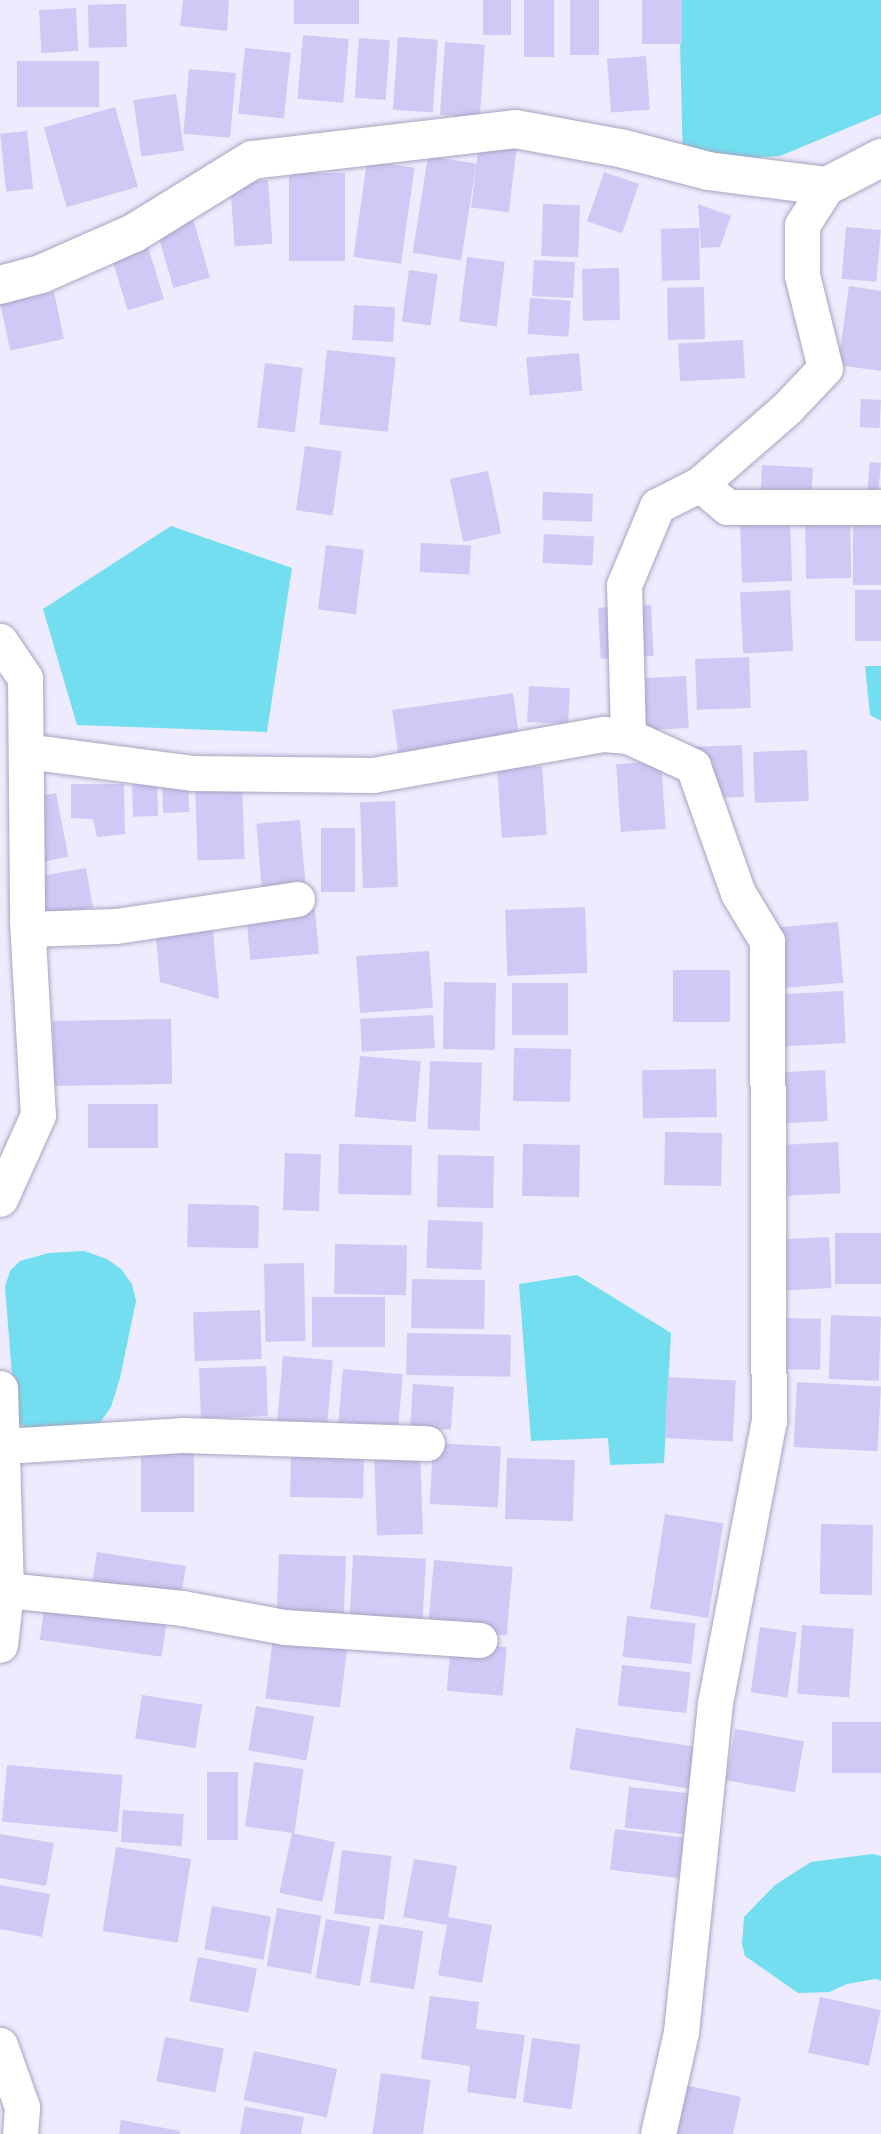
<!DOCTYPE html>
<html>
<head>
<meta charset="utf-8">
<style>
	body { margin:0 }
	#map { position:relative; width:881px; height:2134px; overflow:hidden; background:#edebfd; font-family:Cabin,sans-serif }
	div>[style] { position:absolute }
	[style*='--x'] { left:calc(var(--x)*1px); top:calc(var(--y)*1px); width:calc(var(--w)*1px); rotate:calc(var(--a)*1deg) }
	.water>* { inset:0; background:#73def0 }
	.building>* { inset:0; background:#d0c9f5; transform-origin:0 0 }
	.roads { filter:drop-shadow(0 0 2px #a8a4c0) drop-shadow(0 0 2px #a8a4c0) }
	.minor>* { height:35px; margin:-17.5px; padding:0 17.5px; transform-origin:17.5px; border-radius:17.5px; background:#fff }
	.tertiary>* { height:38px; margin:-19px; padding:0 19px; transform-origin:19px; border-radius:19px; background:#fff }
	span { translate:-50% -50%; white-space:nowrap; text-align:center; line-height:1.15; -webkit-text-stroke:5px #fbfbfb; paint-order:stroke }
</style>
</head>
<body>
<div id="map">
	<div class="water">
		<div style="clip-path:polygon(679px 0,881px 0,881px 114px,780px 156px,683px 162px)"></div>
		<div style="clip-path:polygon(171px 526px,292px 568px,267px 732px,77px 725px,43px 609px)"></div>
		<div style="clip-path:polygon(865px 666px,881px 666px,881px 721px,870px 715px)"></div>
		<div style="clip-path:polygon(84px 1251px,107px 1259px,121px 1269px,132px 1284px,136px 1301px,120px 1378px,111px 1407px,99px 1424px,34px 1433px,20px 1424px,15px 1413px,5px 1287px,10px 1271px,20px 1261px,49px 1253px)"></div>
		<div style="clip-path:polygon(577px 1275px,671px 1333px,664px 1463px,610px 1465px,608px 1438px,531px 1441px,519px 1284px)"></div>
		<div style="clip-path:polygon(872px 1854px,881px 1856px,881px 1981px,876px 1979px,847px 1984px,829px 1992px,798px 1993px,745px 1956px,742px 1944px,744px 1917px,775px 1885px,811px 1862px)"></div>
	</div>
	<div class="building">
		<div style="clip-path:polygon(183px 0,229px 0,227px 31px,180px 26px)"></div>
		<div style="left:294px;top:0;width:65px;height:24px"></div>
		<div style="left:483px;top:0;width:28px;height:35px"></div>
		<div style="left:524px;top:0;width:30px;height:57px"></div>
		<div style="left:570px;top:0;width:29px;height:55px"></div>
		<div style="left:642px;top:0;width:40px;height:44px"></div>
		<div style="left:126px;top:4px;width:43px;height:38px;rotate:89deg"></div>
		<div style="left:76px;top:8px;width:43px;height:37px;rotate:87deg"></div>
		<div style="left:303px;top:35px;width:46px;height:64px;rotate:5deg"></div>
		<div style="left:398px;top:37px;width:40px;height:73px;rotate:4deg"></div>
		<div style="left:359px;top:38px;width:31px;height:60px;rotate:4deg"></div>
		<div style="left:445px;top:42px;width:40px;height:73px;rotate:4deg"></div>
		<div style="left:245px;top:48px;width:46px;height:66px;rotate:6deg"></div>
		<div style="left:646px;top:56px;width:54px;height:39px;rotate:86deg"></div>
		<div style="left:99px;top:61px;width:46px;height:82px;rotate:90deg"></div>
		<div style="left:189px;top:69px;width:47px;height:65px;rotate:5deg"></div>
		<div style="left:176px;top:94px;width:57px;height:43px;rotate:82deg"></div>
		<div style="left:115px;top:107px;width:83px;height:74px;rotate:74deg"></div>
		<div style="left:27px;top:131px;width:58px;height:27px;rotate:84deg"></div>
		<div style="left:479px;top:143px;width:38px;height:65px;rotate:7deg"></div>
		<div style="left:428px;top:156px;width:49px;height:98px;rotate:9deg"></div>
		<div style="left:367px;top:161px;width:48px;height:97px;rotate:8deg"></div>
		<div style="left:604px;top:172px;width:37px;height:52px;rotate:19deg"></div>
		<div style="left:289px;top:173px;width:56px;height:88px"></div>
		<div style="left:268px;top:180px;width:64px;height:38px;rotate:86deg"></div>
		<div style="left:543px;top:204px;width:37px;height:52px;rotate:2deg"></div>
		<div style="clip-path:polygon(698px 204px,731px 216px,720px 247px,701px 248px)"></div>
		<div style="left:192px;top:215px;width:65px;height:38px;rotate:74deg"></div>
		<div style="left:846px;top:227px;width:35px;height:52px;rotate:5deg"></div>
		<div style="left:699px;top:228px;width:52px;height:38px;rotate:89deg"></div>
		<div style="left:145px;top:237px;width:65px;height:38px;rotate:73deg"></div>
		<div style="left:467px;top:257px;width:38px;height:65px;rotate:7deg"></div>
		<div style="left:534px;top:260px;width:41px;height:36px;rotate:3deg"></div>
		<div style="left:619px;top:268px;width:52px;height:37px;rotate:89deg"></div>
		<div style="left:409px;top:270px;width:29px;height:52px;rotate:8deg"></div>
		<div style="clip-path:polygon(849px 286px,881px 291px,881px 371px,838px 365px)"></div>
		<div style="left:704px;top:287px;width:52px;height:37px;rotate:89deg"></div>
		<div style="left:54px;top:292px;width:48px;height:55px;rotate:78deg"></div>
		<div style="left:530px;top:298px;width:41px;height:36px;rotate:4deg"></div>
		<div style="left:354px;top:305px;width:41px;height:35px;rotate:3deg"></div>
		<div style="left:743px;top:340px;width:38px;height:65px;rotate:87deg"></div>
		<div style="left:327px;top:350px;width:69px;height:75px;rotate:6deg"></div>
		<div style="left:579px;top:353px;width:38px;height:53px;rotate:85deg"></div>
		<div style="left:265px;top:363px;width:38px;height:65px;rotate:7deg"></div>
		<div style="left:861px;top:399px;width:20px;height:28px;rotate:3deg"></div>
		<div style="left:305px;top:446px;width:37px;height:65px;rotate:8deg"></div>
		<div style="left:870px;top:462px;width:11px;height:29px;rotate:5deg"></div>
		<div style="left:762px;top:465px;width:51px;height:29px;rotate:3deg"></div>
		<div style="left:488px;top:471px;width:64px;height:39px;rotate:78deg"></div>
		<div style="left:543px;top:492px;width:50px;height:28px;rotate:2deg"></div>
		<div style="left:850px;top:510px;width:68px;height:45px;rotate:89deg"></div>
		<div style="left:853px;top:517px;width:28px;height:68px"></div>
		<div style="left:790px;top:520px;width:61px;height:50px;rotate:88deg"></div>
		<div style="left:544px;top:534px;width:50px;height:29px;rotate:3deg"></div>
		<div style="left:421px;top:543px;width:50px;height:29px;rotate:3deg"></div>
		<div style="left:326px;top:545px;width:38px;height:65px;rotate:7deg"></div>
		<div style="left:790px;top:590px;width:61px;height:50px;rotate:87deg"></div>
		<div style="left:881px;top:590px;width:51px;height:26px;rotate:90deg"></div>
		<div style="left:651px;top:605px;width:51px;height:53px;rotate:87deg"></div>
		<div style="left:749px;top:657px;width:51px;height:54px;rotate:88deg"></div>
		<div style="left:686px;top:676px;width:52px;height:53px;rotate:87deg"></div>
		<div style="left:529px;top:686px;width:41px;height:36px;rotate:3deg"></div>
		<div style="left:513px;top:693px;width:51px;height:122px;rotate:82deg"></div>
		<div style="left:742px;top:745px;width:52px;height:54px;rotate:88deg"></div>
		<div style="left:807px;top:750px;width:51px;height:54px;rotate:88deg"></div>
		<div style="left:661px;top:761px;width:68px;height:45px;rotate:86deg"></div>
		<div style="left:542px;top:766px;width:69px;height:45px;rotate:86deg"></div>
		<div style="left:188px;top:779px;width:33px;height:26px;rotate:88deg"></div>
		<div style="left:157px;top:783px;width:33px;height:25px;rotate:88deg"></div>
		<div style="left:242px;top:783px;width:76px;height:47px;rotate:88deg"></div>
		<div style="clip-path:polygon(71px 784px,124px 784px,125px 834px,97px 837px,93px 819px,71px 818px)"></div>
		<div style="left:56px;top:793px;width:65px;height:35px;rotate:79deg"></div>
		<div style="left:395px;top:801px;width:86px;height:35px;rotate:88deg"></div>
		<div style="left:300px;top:820px;width:69px;height:44px;rotate:85deg"></div>
		<div style="left:321px;top:828px;width:34px;height:64px"></div>
		<div style="left:86px;top:868px;width:40px;height:56px;rotate:80deg"></div>
		<div style="left:585px;top:907px;width:66px;height:80px;rotate:88deg"></div>
		<div style="left:315px;top:909px;width:45px;height:69px;rotate:85deg"></div>
		<div style="clip-path:polygon(211px 910px,219px 999px,160px 982px,154px 913px)"></div>
		<div style="left:838px;top:922px;width:61px;height:60px;rotate:85deg"></div>
		<div style="left:429px;top:951px;width:57px;height:73px;rotate:86deg"></div>
		<div style="left:673px;top:970px;width:57px;height:52px"></div>
		<div style="left:444px;top:982px;width:52px;height:67px;rotate:1deg"></div>
		<div style="left:512px;top:983px;width:56px;height:52px"></div>
		<div style="left:843px;top:991px;width:52px;height:71px;rotate:87deg"></div>
		<div style="left:433px;top:1015px;width:33px;height:73px;rotate:87deg"></div>
		<div style="left:171px;top:1019px;width:65px;height:118px;rotate:89deg"></div>
		<div style="left:514px;top:1048px;width:57px;height:53px;rotate:1deg"></div>
		<div style="left:360px;top:1056px;width:61px;height:61px;rotate:5deg"></div>
		<div style="left:430px;top:1061px;width:52px;height:68px;rotate:2deg"></div>
		<div style="left:716px;top:1069px;width:48px;height:74px;rotate:89deg"></div>
		<div style="left:825px;top:1070px;width:51px;height:53px;rotate:87deg"></div>
		<div style="left:158px;top:1104px;width:44px;height:70px;rotate:90deg"></div>
		<div style="left:665px;top:1132px;width:57px;height:53px;rotate:1deg"></div>
		<div style="left:838px;top:1142px;width:51px;height:53px;rotate:87deg"></div>
		<div style="left:339px;top:1144px;width:73px;height:50px;rotate:1deg"></div>
		<div style="left:523px;top:1144px;width:57px;height:52px;rotate:1deg"></div>
		<div style="left:285px;top:1153px;width:36px;height:57px;rotate:2deg"></div>
		<div style="left:438px;top:1155px;width:56px;height:52px;rotate:1deg"></div>
		<div style="left:188px;top:1204px;width:71px;height:43px;rotate:1deg"></div>
		<div style="left:428px;top:1220px;width:55px;height:48px;rotate:2deg"></div>
		<div style="left:881px;top:1233px;width:51px;height:46px;rotate:90deg"></div>
		<div style="left:829px;top:1237px;width:51px;height:53px;rotate:87deg"></div>
		<div style="left:335px;top:1244px;width:72px;height:50px;rotate:1deg"></div>
		<div style="left:304px;top:1263px;width:78px;height:40px;rotate:89deg"></div>
		<div style="left:412px;top:1279px;width:73px;height:49px;rotate:1deg"></div>
		<div style="left:312px;top:1297px;width:73px;height:50px"></div>
		<div style="left:260px;top:1310px;width:49px;height:67px;rotate:88deg"></div>
		<div style="left:831px;top:1315px;width:50px;height:64px;rotate:2deg"></div>
		<div style="left:777px;top:1318px;width:44px;height:51px;rotate:1deg"></div>
		<div style="left:407px;top:1333px;width:104px;height:42px;rotate:1deg"></div>
		<div style="left:283px;top:1356px;width:50px;height:72px;rotate:5deg"></div>
		<div style="left:266px;top:1366px;width:50px;height:67px;rotate:88deg"></div>
		<div style="left:343px;top:1369px;width:60px;height:54px;rotate:5deg"></div>
		<div style="left:668px;top:1377px;width:68px;height:61px;rotate:3deg"></div>
		<div style="left:797px;top:1382px;width:84px;height:65px;rotate:3deg"></div>
		<div style="left:413px;top:1384px;width:41px;height:43px;rotate:4deg"></div>
		<div style="left:433px;top:1443px;width:68px;height:61px;rotate:3deg"></div>
		<div style="left:141px;top:1447px;width:53px;height:65px"></div>
		<div style="left:291px;top:1447px;width:73px;height:50px;rotate:1deg"></div>
		<div style="left:420px;top:1450px;width:84px;height:46px;rotate:88deg"></div>
		<div style="left:507px;top:1458px;width:68px;height:61px;rotate:2deg"></div>
		<div style="left:665px;top:1514px;width:59px;height:96px;rotate:9deg"></div>
		<div style="left:821px;top:1524px;width:52px;height:70px;rotate:1deg"></div>
		<div style="left:97px;top:1552px;width:90px;height:36px;rotate:9deg"></div>
		<div style="left:279px;top:1554px;width:67px;height:60px;rotate:2deg"></div>
		<div style="left:353px;top:1555px;width:73px;height:68px;rotate:3deg"></div>
		<div style="left:434px;top:1560px;width:79px;height:69px;rotate:5deg"></div>
		<div style="left:45px;top:1603px;width:123px;height:37px;rotate:8deg"></div>
		<div style="left:627px;top:1616px;width:69px;height:41px;rotate:6deg"></div>
		<div style="left:802px;top:1625px;width:52px;height:69px;rotate:4deg"></div>
		<div style="left:760px;top:1627px;width:37px;height:66px;rotate:8deg"></div>
		<div style="left:274px;top:1629px;width:75px;height:70px;rotate:7deg"></div>
		<div style="left:451px;top:1642px;width:56px;height:49px;rotate:5deg"></div>
		<div style="left:622px;top:1665px;width:69px;height:41px;rotate:6deg"></div>
		<div style="left:142px;top:1695px;width:61px;height:44px;rotate:9deg"></div>
		<div style="left:256px;top:1706px;width:59px;height:45px;rotate:10deg"></div>
		<div style="left:881px;top:1722px;width:51px;height:49px;rotate:90deg"></div>
		<div style="left:576px;top:1728px;width:126px;height:42px;rotate:9deg"></div>
		<div style="left:735px;top:1729px;width:70px;height:52px;rotate:10deg"></div>
		<div style="left:254px;top:1762px;width:50px;height:65px;rotate:8deg"></div>
		<div style="left:7px;top:1765px;width:116px;height:57px;rotate:5deg"></div>
		<div style="left:207px;top:1772px;width:31px;height:68px"></div>
		<div style="left:629px;top:1787px;width:69px;height:41px;rotate:6deg"></div>
		<div style="left:123px;top:1810px;width:61px;height:32px;rotate:4deg"></div>
		<div style="left:615px;top:1829px;width:69px;height:41px;rotate:7deg"></div>
		<div style="left:292px;top:1833px;width:44px;height:61px;rotate:12deg"></div>
		<div style="clip-path:polygon(0 1834px,54px 1843px,46px 1886px,0 1878px)"></div>
		<div style="left:116px;top:1847px;width:76px;height:85px;rotate:9deg"></div>
		<div style="left:342px;top:1850px;width:50px;height:64px;rotate:7deg"></div>
		<div style="clip-path:polygon(414px 1859px,457px 1866px,448px 1917px,492px 1925px,482px 1983px,438px 1975px,447px 1925px,403px 1917px)"></div>
		<div style="clip-path:polygon(0 1885px,50px 1894px,42px 1937px,0 1929px)"></div>
		<div style="left:212px;top:1906px;width:60px;height:44px;rotate:10deg"></div>
		<div style="left:277px;top:1908px;width:45px;height:59px;rotate:10deg"></div>
		<div style="left:326px;top:1919px;width:45px;height:60px;rotate:10deg"></div>
		<div style="left:379px;top:1924px;width:45px;height:59px;rotate:9deg"></div>
		<div style="left:198px;top:1957px;width:60px;height:45px;rotate:11deg"></div>
		<div style="clip-path:polygon(430px 1996px,479px 2002px,476px 2029px,525px 2035px,516px 2099px,467px 2092px,470px 2066px,421px 2059px)"></div>
		<div style="left:820px;top:1997px;width:62px;height:57px;rotate:12deg"></div>
		<div style="left:165px;top:2037px;width:60px;height:45px;rotate:11deg"></div>
		<div style="left:532px;top:2038px;width:49px;height:65px;rotate:8deg"></div>
		<div style="left:254px;top:2051px;width:85px;height:50px;rotate:12deg"></div>
		<div style="left:381px;top:2073px;width:50px;height:62px;rotate:8deg"></div>
		<div style="clip-path:polygon(680px 2084px,741px 2097px,733px 2134px,669px 2134px)"></div>
		<div style="clip-path:polygon(245px 2107px,304px 2117px,301px 2134px,240px 2134px)"></div>
		<div style="clip-path:polygon(121px 2120px,180px 2131px,180px 2134px,119px 2134px)"></div>
	</div>
	<div class="roads">
		<div class="minor">
			<div style="--x:700;--y:484;--w:35;--a:40"></div>
			<div style="--x:727;--y:507;--w:154;--a:0"></div>
			<div style="--x:0;--y:641;--w:45;--a:56"></div>
			<div style="--x:25;--y:678;--w:242;--a:89.5"></div>
			<div style="--x:27;--y:920;--w:195;--a:86.8"></div>
			<div style="--x:38;--y:1115;--w:92;--a:114.3"></div>
			<div style="--x:628;--y:736;--w:72;--a:24.8"></div>
			<div style="--x:693;--y:766;--w:135;--a:70.5"></div>
			<div style="--x:738;--y:893;--w:56;--a:58.9"></div>
			<div style="--x:767;--y:941;--w:479;--a:89.8"></div>
			<div style="--x:769;--y:1420;--w:288;--a:100.8"></div>
			<div style="--x:715;--y:1703;--w:331;--a:95.9"></div>
			<div style="--x:681;--y:2032;--w:105;--a:102.7"></div>
			<div style="--x:26;--y:751;--w:167;--a:7.5"></div>
			<div style="--x:192;--y:773;--w:181;--a:0.6"></div>
			<div style="--x:373;--y:775;--w:235;--a:-10.1"></div>
			<div style="--x:604;--y:734;--w:24;--a:5"></div>
			<div style="--x:628;--y:736;--w:151;--a:-91.5"></div>
			<div style="--x:624;--y:585;--w:86;--a:-67.3"></div>
			<div style="--x:657;--y:506;--w:48;--a:-27.1"></div>
			<div style="--x:700;--y:484;--w:116;--a:-41.1"></div>
			<div style="--x:787;--y:408;--w:55;--a:-46.5"></div>
			<div style="--x:825;--y:368;--w:96;--a:-103.9"></div>
			<div style="--x:802;--y:275;--w:50;--a:-90"></div>
			<div style="--x:802;--y:225;--w:46;--a:-57.3"></div>
			<div style="--x:28;--y:929;--w:88;--a:-2"></div>
			<div style="--x:116;--y:926;--w:183;--a:-8.5"></div>
			<div style="--x:0;--y:1388;--w:202;--a:88.3"></div>
			<div style="--x:6;--y:1590;--w:55;--a:96.2"></div>
			<div style="--x:4;--y:1446;--w:178;--a:-3.5"></div>
			<div style="--x:182;--y:1435;--w:245;--a:1.9"></div>
			<div style="--x:6;--y:1590;--w:177;--a:5.8"></div>
			<div style="--x:182;--y:1608;--w:105;--a:10.5"></div>
			<div style="--x:285;--y:1627;--w:195;--a:3.8"></div>
			<div style="--x:0;--y:2045;--w:66;--a:70.5"></div>
			<div style="--x:22;--y:2107;--w:27;--a:94"></div>
		</div>
		<div class="tertiary">
			<div style="--x:0;--y:285;--w:42;--a:-15"></div>
			<div style="--x:41;--y:274;--w:102;--a:-23.8"></div>
			<div style="--x:134;--y:233;--w:139;--a:-31.7"></div>
			<div style="--x:252;--y:160;--w:265;--a:-6.7"></div>
			<div style="--x:515;--y:129;--w:107;--a:10.3"></div>
			<div style="--x:620;--y:148;--w:91;--a:14.6"></div>
			<div style="--x:708;--y:171;--w:120;--a:7.2"></div>
			<div style="--x:827;--y:186;--w:61;--a:-27.4"></div>
		</div>
	</div>
</div>
</body>
</html>
